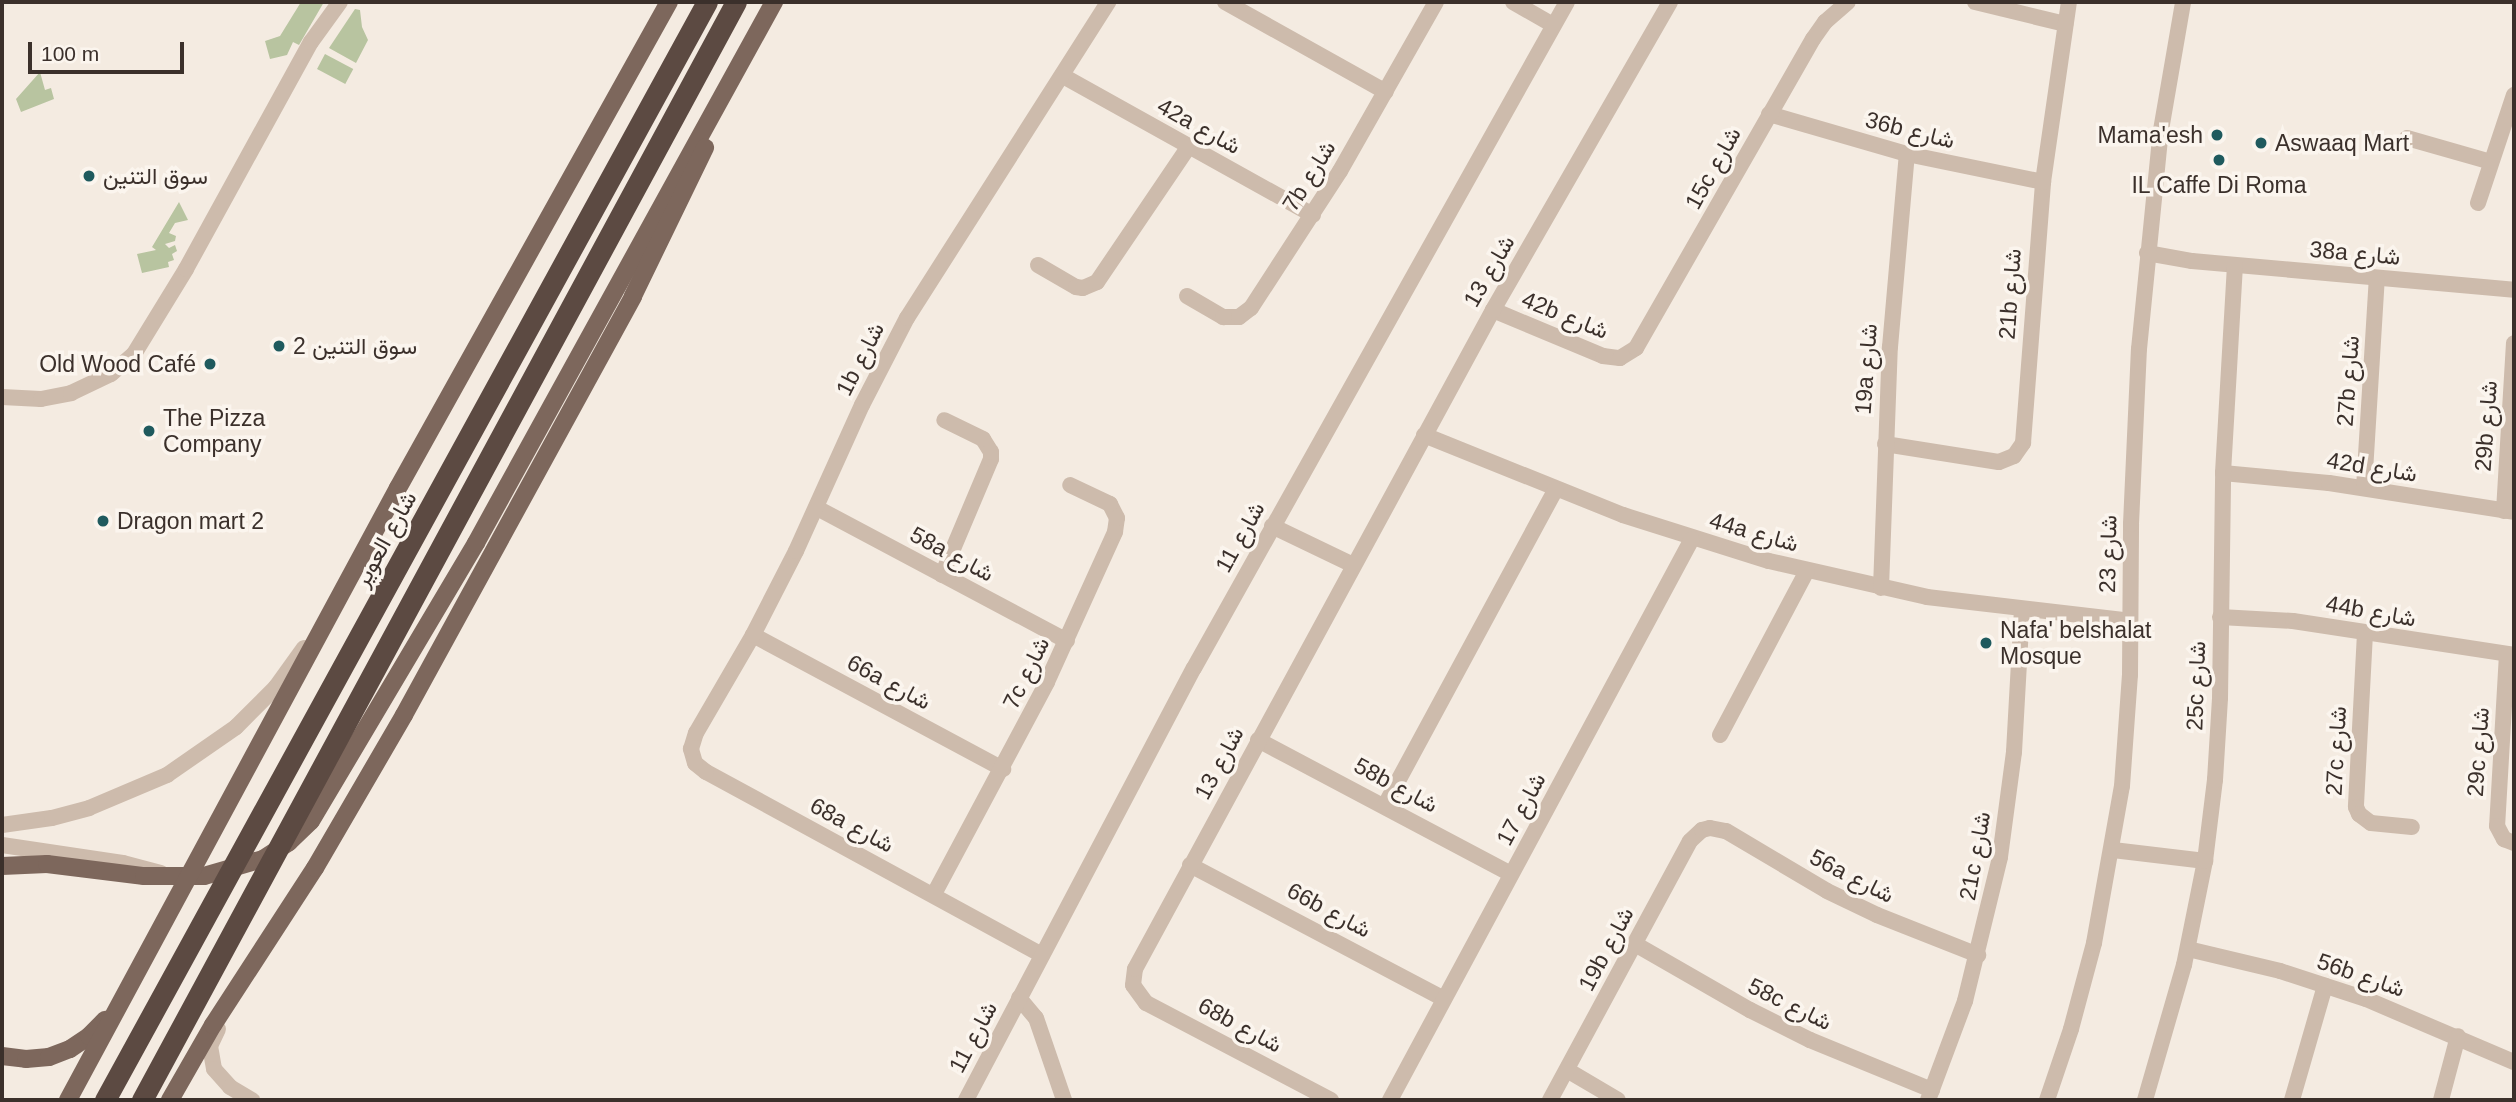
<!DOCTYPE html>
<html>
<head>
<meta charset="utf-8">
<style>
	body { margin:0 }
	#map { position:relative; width:2516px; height:1102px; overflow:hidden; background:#f4ebe1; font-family:Helvetica,Vazirmatn,sans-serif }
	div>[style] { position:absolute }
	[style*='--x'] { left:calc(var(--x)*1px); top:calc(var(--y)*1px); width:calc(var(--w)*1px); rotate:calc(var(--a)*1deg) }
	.green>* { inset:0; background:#b8c4a0; transform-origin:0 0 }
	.minor>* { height:16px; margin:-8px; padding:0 8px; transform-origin:8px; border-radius:8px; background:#cdbbac }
	.major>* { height:18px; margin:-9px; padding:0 9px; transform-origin:9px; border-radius:9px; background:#7d675c }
	.highway>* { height:21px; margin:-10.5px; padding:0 10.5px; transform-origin:10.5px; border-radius:10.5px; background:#5c4a42 }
	.dots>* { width:19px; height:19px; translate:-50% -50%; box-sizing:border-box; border:4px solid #fbf5ee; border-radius:50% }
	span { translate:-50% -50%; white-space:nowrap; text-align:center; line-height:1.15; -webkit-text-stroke:7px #fbf5ee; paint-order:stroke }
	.street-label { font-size:23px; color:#3b302b }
	.poi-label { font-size:23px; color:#3b302b }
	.right { translate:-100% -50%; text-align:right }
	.left { translate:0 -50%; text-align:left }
	.frame { position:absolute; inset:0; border:4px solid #3b302b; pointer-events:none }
	.scale { position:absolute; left:28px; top:42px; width:156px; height:32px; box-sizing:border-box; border:4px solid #3b302b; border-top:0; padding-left:9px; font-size:21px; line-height:24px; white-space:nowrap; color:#3b302b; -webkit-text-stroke:5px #fbf5ee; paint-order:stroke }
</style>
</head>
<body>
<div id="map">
	<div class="green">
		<div style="clip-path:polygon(301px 2px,324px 2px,299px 45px,293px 42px,287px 55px,270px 59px,265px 41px,280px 36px)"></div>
		<div style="clip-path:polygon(355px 9px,360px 10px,362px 27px,368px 40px,356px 63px,329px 48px)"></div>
		<div style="left:325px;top:54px;width:32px;height:17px;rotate:28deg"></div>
		<div style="clip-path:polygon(40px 72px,45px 90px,51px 88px,54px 99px,21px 112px,16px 99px)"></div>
		<div style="clip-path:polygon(179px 202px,188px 220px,175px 223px,169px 233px,176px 236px,175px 241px,165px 244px,169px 248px,175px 245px,177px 251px,172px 254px,174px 260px,168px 262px,169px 267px,142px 273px,137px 254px,156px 250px,152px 247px)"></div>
	</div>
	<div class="minor">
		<div style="--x:1225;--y:2;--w:184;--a:29.2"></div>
		<div style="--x:1513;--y:2;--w:46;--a:29.9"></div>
		<div style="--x:1975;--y:2;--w:93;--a:13.7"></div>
		<div style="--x:1063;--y:76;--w:286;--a:29.1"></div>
		<div style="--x:1769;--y:114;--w:144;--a:16.2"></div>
		<div style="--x:1907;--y:154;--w:139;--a:11.6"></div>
		<div style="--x:2407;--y:138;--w:87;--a:15.9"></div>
		<div style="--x:2478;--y:203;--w:114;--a:-71.6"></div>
		<div style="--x:2147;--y:253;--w:46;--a:10.1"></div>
		<div style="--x:2192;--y:261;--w:323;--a:5.1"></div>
		<div style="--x:1038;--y:265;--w:44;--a:30.1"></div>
		<div style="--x:1076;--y:287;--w:7;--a:8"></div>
		<div style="--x:1083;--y:288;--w:15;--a:-23"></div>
		<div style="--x:1097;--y:282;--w:164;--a:-55.9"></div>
		<div style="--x:1187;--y:296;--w:42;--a:30.3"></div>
		<div style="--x:1223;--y:317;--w:16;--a:0"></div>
		<div style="--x:1239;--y:317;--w:15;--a:-37"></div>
		<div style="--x:1251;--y:308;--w:163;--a:-57"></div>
		<div style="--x:1340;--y:171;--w:194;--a:-60.4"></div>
		<div style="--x:1493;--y:310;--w:119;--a:22.7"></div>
		<div style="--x:1603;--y:356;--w:17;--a:7"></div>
		<div style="--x:1620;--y:358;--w:19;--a:-32"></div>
		<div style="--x:1636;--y:348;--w:356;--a:-60.2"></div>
		<div style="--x:1813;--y:39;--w:21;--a:-55"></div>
		<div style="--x:1825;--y:22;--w:30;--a:-41"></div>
		<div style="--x:2;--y:397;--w:39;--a:3"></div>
		<div style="--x:41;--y:399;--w:31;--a:-11"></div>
		<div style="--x:71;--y:393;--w:44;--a:-25.4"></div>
		<div style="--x:111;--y:374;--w:30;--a:-41"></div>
		<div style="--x:134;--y:354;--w:100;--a:-58.5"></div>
		<div style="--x:186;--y:269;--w:259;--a:-61.2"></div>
		<div style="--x:311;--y:42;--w:49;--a:-54.1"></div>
		<div style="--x:1424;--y:435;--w:214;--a:21.9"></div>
		<div style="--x:1623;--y:515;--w:153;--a:17.5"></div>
		<div style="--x:1769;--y:561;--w:162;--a:12.8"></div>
		<div style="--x:1927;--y:597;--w:204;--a:6.7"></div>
		<div style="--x:1885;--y:444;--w:115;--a:9"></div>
		<div style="--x:1999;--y:462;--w:16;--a:-22"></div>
		<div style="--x:2014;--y:456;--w:16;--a:-55"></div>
		<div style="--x:2023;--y:443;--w:262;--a:-85.6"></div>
		<div style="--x:2043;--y:182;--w:182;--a:-81.8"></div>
		<div style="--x:2223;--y:473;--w:106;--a:5.4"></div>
		<div style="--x:2329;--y:483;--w:187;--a:8.9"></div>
		<div style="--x:2364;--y:488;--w:210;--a:-86.5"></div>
		<div style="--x:817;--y:508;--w:283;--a:28"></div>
		<div style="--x:2504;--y:511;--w:168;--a:-86.6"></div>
		<div style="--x:1272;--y:526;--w:90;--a:25.7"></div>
		<div style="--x:942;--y:575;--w:126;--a:-67.1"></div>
		<div style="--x:991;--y:459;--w:7;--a:-90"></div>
		<div style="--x:991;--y:452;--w:15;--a:-122"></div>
		<div style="--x:983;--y:439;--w:43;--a:-154"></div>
		<div style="--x:1881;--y:588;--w:241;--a:-87.9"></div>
		<div style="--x:1890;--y:347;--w:194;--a:-85"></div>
		<div style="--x:2220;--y:617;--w:73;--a:3.1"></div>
		<div style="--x:2293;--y:621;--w:224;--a:8.7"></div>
		<div style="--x:2365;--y:633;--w:174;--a:93"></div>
		<div style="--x:2356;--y:807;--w:8;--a:67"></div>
		<div style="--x:2359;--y:814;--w:15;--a:37"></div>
		<div style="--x:2371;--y:823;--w:41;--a:5.6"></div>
		<div style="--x:753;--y:635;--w:284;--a:28.2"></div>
		<div style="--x:2507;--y:654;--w:172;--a:93.3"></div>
		<div style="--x:2497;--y:826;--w:15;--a:62"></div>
		<div style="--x:2504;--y:839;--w:11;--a:22"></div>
		<div style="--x:1720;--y:735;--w:186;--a:-62.1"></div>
		<div style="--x:1258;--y:740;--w:286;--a:27.9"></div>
		<div style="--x:1385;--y:805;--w:358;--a:-61.6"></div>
		<div style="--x:2;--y:825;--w:50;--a:-8"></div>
		<div style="--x:52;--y:818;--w:38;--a:-15"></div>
		<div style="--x:89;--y:808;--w:85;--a:-22.9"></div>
		<div style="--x:167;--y:775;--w:84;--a:-34.8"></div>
		<div style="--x:236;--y:727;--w:57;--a:-45"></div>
		<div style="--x:276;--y:687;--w:48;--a:-54.3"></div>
		<div style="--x:2;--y:845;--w:122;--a:8.5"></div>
		<div style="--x:123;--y:863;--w:39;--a:15"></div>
		<div style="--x:2113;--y:850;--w:93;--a:6.8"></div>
		<div style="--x:1190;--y:865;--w:287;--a:27.8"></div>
		<div style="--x:934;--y:894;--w:240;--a:-61.9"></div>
		<div style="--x:1047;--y:682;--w:165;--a:-65.6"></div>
		<div style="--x:1115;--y:532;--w:14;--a:-82"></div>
		<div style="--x:1117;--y:518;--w:16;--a:-117"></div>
		<div style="--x:1110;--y:504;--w:44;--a:-154.6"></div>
		<div style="--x:1635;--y:944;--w:133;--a:29.9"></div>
		<div style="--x:1750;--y:1010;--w:67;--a:26.6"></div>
		<div style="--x:1810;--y:1040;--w:132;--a:22.3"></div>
		<div style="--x:2188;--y:949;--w:95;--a:13.4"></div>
		<div style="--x:2280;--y:971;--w:90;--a:18"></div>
		<div style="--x:2366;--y:999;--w:161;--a:23.1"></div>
		<div style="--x:1042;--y:955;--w:383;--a:-151.4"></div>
		<div style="--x:706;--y:772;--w:14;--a:-141"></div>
		<div style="--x:695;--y:763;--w:15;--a:-106"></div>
		<div style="--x:691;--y:749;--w:17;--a:-73"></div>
		<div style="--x:696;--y:733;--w:113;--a:-59.8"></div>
		<div style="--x:753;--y:635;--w:94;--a:-62.9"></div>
		<div style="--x:796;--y:551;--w:160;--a:-65.7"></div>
		<div style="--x:862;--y:405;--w:98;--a:-62.7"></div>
		<div style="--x:907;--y:318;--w:375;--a:-57.5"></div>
		<div style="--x:1019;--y:998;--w:26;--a:50"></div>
		<div style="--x:1036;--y:1018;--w:87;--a:71.1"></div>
		<div style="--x:218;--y:1029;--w:19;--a:115"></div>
		<div style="--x:210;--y:1046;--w:23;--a:80"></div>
		<div style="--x:214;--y:1069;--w:24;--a:48"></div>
		<div style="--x:230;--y:1087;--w:26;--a:31"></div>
		<div style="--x:1567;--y:1070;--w:59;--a:30.5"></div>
		<div style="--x:966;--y:1100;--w:488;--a:-62.2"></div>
		<div style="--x:1194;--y:668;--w:763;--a:-60.75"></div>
		<div style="--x:1331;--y:1100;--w:209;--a:-152.3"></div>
		<div style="--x:1146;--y:1003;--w:22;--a:-126"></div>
		<div style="--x:1133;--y:985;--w:16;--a:-83"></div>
		<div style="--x:1135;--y:969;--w:750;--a:-61.49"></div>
		<div style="--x:1493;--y:310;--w:355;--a:-60.1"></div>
		<div style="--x:1390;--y:1100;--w:637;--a:-61.71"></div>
		<div style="--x:1550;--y:1100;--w:294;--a:-61.6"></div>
		<div style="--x:1690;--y:841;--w:16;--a:-43"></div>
		<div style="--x:1702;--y:830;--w:8;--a:-14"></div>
		<div style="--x:1710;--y:828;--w:16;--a:11"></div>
		<div style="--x:1726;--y:831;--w:117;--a:30.7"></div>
		<div style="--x:1827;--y:891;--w:55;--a:25.6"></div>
		<div style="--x:1877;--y:915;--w:109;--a:21.6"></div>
		<div style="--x:1928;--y:1100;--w:106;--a:-69.5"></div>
		<div style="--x:1965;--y:1001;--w:148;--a:-76.3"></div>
		<div style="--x:2000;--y:857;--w:106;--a:-82.4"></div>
		<div style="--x:2014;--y:752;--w:142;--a:-86.8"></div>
		<div style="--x:2047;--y:1100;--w:75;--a:-71.3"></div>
		<div style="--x:2071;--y:1029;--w:89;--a:-75"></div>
		<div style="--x:2094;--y:943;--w:159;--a:-79.9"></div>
		<div style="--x:2122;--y:786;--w:111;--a:-85.9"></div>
		<div style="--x:2130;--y:675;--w:151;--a:-89.6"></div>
		<div style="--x:2131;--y:524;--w:175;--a:-87.4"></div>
		<div style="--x:2139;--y:349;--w:220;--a:-84.3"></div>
		<div style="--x:2161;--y:130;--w:130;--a:-80.2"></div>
		<div style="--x:2145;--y:1100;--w:141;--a:-73.9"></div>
		<div style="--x:2184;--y:965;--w:106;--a:-78.6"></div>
		<div style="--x:2205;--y:861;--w:82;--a:-83"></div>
		<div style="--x:2215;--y:780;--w:82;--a:-86.5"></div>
		<div style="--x:2220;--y:698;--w:225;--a:-89.2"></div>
		<div style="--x:2223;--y:473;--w:208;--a:-86.7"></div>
		<div style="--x:2292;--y:1100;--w:119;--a:-73.9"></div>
		<div style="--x:2441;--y:1100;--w:66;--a:-75.1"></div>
	</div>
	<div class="major">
		<div style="--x:2;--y:866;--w:45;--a:-2.5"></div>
		<div style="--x:47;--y:864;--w:98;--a:7.1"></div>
		<div style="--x:144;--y:876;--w:60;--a:0"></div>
		<div style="--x:204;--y:876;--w:61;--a:-16.1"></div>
		<div style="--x:263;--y:859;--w:31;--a:-33"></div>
		<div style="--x:289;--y:842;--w:30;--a:-44"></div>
		<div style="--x:311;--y:821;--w:323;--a:-59.3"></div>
		<div style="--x:476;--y:543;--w:618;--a:-61.15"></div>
		<div style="--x:2;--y:1056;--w:24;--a:7"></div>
		<div style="--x:26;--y:1059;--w:23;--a:-5"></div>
		<div style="--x:49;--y:1057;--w:22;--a:-21"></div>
		<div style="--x:70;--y:1049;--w:23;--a:-34"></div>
		<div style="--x:89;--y:1036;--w:23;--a:-45"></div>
		<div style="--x:68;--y:1100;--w:695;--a:-61.67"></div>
		<div style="--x:398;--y:488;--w:556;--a:-60.86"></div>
		<div style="--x:170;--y:1100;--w:86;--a:-60.2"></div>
		<div style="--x:213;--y:1025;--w:187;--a:-57"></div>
		<div style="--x:315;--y:868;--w:177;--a:-59.8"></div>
		<div style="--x:404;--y:715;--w:477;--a:-61.3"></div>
		<div style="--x:633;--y:296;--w:165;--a:-64.1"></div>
	</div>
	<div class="highway">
		<div style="--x:105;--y:1100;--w:1252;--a:-61.27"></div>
		<div style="--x:142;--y:1100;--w:1248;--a:-61.59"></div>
	</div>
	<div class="dots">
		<div style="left:2217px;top:135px;background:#1f5a5e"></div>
		<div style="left:2261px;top:143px;background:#1f5a5e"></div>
		<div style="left:2219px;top:160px;background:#1f5a5e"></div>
		<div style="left:89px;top:176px;background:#1f5a5e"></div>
		<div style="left:279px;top:346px;background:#1f5a5e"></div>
		<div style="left:210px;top:364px;background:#1f5a5e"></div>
		<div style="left:149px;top:431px;background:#1f5a5e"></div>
		<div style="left:103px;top:521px;background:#1f5a5e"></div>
		<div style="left:1986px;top:643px;background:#1f5a5e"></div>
	</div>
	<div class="street-label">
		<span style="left:1199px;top:126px;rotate:29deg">42a شارع</span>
		<span style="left:1910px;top:130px;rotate:14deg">36b شارع</span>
		<span style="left:1713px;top:168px;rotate:-61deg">15c شارع</span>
		<span style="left:1309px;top:176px;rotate:-58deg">7b شارع</span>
		<span style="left:2355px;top:253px;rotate:5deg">38a شارع</span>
		<span style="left:1489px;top:271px;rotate:-60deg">شارع 13</span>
		<span style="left:2010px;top:294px;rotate:-86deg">21b شارع</span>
		<span style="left:1565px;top:315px;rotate:22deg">42b شارع</span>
		<span style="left:860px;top:359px;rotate:-63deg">1b شارع</span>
		<span style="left:1866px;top:369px;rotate:-86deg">19a شارع</span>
		<span style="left:2348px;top:381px;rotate:-86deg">27b شارع</span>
		<span style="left:2486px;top:426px;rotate:-86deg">29b شارع</span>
		<span style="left:2372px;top:467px;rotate:9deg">42d شارع</span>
		<span style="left:1754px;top:532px;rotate:16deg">44a شارع</span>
		<span style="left:1240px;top:537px;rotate:-61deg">شارع 11</span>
		<span style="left:385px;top:539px;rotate:-61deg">شارع العوير</span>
		<span style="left:952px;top:554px;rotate:28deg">58a شارع</span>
		<span style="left:2108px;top:554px;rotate:-89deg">شارع 23</span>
		<span style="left:2371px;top:611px;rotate:10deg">44b شارع</span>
		<span style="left:1026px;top:673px;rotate:-64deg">7c شارع</span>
		<span style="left:889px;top:682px;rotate:28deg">66a شارع</span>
		<span style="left:2196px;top:686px;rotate:-88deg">25c شارع</span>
		<span style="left:2336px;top:751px;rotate:-87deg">27c شارع</span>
		<span style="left:2478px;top:752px;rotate:-86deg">29c شارع</span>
		<span style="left:1219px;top:763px;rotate:-62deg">شارع 13</span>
		<span style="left:1396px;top:785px;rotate:28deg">58b شارع</span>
		<span style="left:1521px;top:809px;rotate:-62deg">شارع 17</span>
		<span style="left:852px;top:825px;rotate:28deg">68a شارع</span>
		<span style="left:1975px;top:856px;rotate:-80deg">21c شارع</span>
		<span style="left:1852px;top:876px;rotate:27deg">56a شارع</span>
		<span style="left:1329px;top:910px;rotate:28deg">66b شارع</span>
		<span style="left:1606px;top:949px;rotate:-62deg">19b شارع</span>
		<span style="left:2361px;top:975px;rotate:19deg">56b شارع</span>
		<span style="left:1790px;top:1004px;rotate:26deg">58c شارع</span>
		<span style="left:1240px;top:1025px;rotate:28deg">68b شارع</span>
		<span style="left:973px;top:1037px;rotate:-62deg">شارع 11</span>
	</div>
	<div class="poi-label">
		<span class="right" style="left:2203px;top:135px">Mama'esh</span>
		<span class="left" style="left:2275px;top:143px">Aswaaq Mart</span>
		<span class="left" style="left:103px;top:176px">سوق التنين</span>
		<span style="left:2219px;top:185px">IL Caffe Di Roma</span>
		<span class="left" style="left:293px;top:346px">سوق التنين 2</span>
		<span class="right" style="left:196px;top:364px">Old Wood Café</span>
		<span class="left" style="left:163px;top:431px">The Pizza<br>Company</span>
		<span class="left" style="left:117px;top:521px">Dragon mart 2</span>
		<span class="left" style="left:2000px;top:643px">Nafa' belshalat<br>Mosque</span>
	</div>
	<div class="frame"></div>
	<div class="scale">100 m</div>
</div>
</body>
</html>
